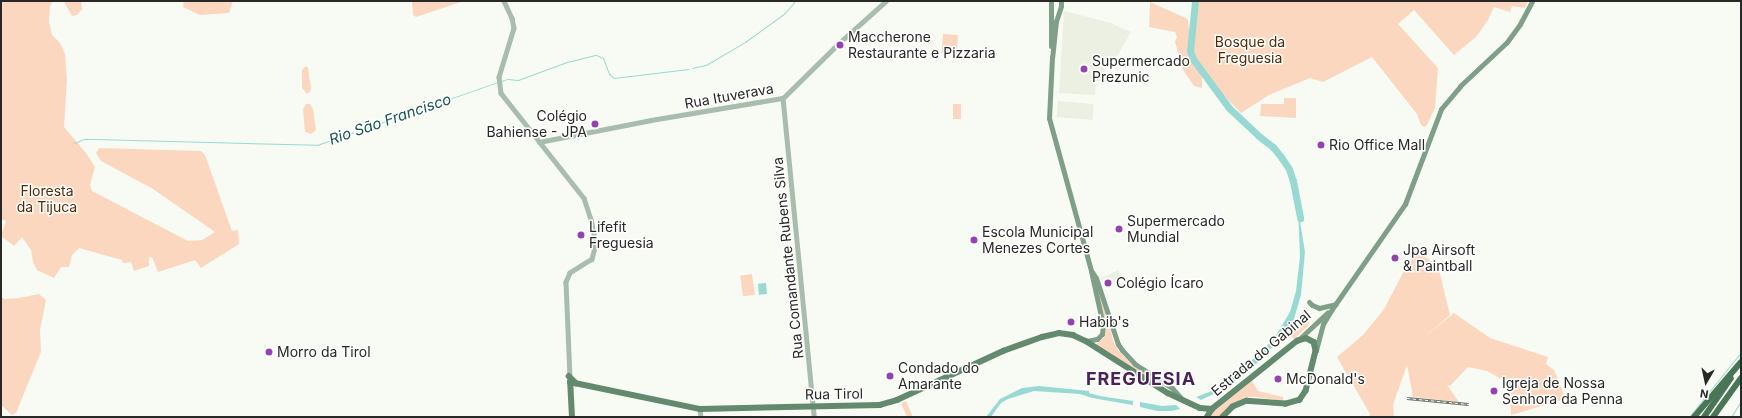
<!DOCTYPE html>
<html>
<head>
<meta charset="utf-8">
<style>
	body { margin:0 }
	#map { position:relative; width:1742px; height:418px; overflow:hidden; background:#f8fbf3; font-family:Inter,sans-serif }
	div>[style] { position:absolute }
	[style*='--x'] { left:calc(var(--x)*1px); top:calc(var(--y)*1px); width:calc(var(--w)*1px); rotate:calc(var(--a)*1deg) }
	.built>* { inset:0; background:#ebf0e2; transform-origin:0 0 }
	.green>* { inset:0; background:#fcd7bf; transform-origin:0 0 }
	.water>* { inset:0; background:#98dad3; transform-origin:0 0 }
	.stream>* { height:1px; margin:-0.5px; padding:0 0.5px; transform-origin:0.5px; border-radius:0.5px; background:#98dad3 }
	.river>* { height:7px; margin:-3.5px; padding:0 3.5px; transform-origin:3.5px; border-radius:3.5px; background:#98dad3 }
	.tertiary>* { height:4.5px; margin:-2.25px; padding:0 2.25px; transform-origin:2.25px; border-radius:2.25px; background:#a8bdae }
	.secondary>* { height:5px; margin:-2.5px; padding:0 2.5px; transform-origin:2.5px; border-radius:2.5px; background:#809f89 }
	.primary>* { height:5.5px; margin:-2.75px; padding:0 2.75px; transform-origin:2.75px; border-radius:2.75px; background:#63896f }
	.motorway>* { height:6px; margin:-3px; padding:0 3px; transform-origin:3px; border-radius:3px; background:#4a7658 }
	.rail>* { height:2.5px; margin-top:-1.25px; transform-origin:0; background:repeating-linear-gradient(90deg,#fff 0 3px,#70726d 0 6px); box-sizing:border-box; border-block:1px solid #70726d }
	.dots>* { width:11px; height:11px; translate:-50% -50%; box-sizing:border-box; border:2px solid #fff; border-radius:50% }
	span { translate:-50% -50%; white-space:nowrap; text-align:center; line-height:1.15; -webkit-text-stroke:3px #fff; paint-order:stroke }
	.poi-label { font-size:14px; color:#282926 }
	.left { translate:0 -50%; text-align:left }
	.right { translate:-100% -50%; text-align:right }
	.park-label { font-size:14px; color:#542a04 }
	.street-label { font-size:14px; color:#282926 }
	.water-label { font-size:15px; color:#1b544f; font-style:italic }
	.district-label { font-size:18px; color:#492257; font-weight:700; letter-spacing:1px }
	.frame { position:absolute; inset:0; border:2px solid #282926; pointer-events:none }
	.north { position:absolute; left:1686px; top:362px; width:40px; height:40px; -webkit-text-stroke:3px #fff; paint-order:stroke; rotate:189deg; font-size:11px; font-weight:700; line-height:16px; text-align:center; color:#282926 }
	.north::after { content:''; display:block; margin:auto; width:14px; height:18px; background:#282926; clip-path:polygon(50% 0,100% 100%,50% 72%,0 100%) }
</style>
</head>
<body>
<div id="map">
	<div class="built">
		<div style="clip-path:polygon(1064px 11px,1111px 23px,1131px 32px,1115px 60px,1106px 59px,1104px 81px,1096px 81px,1095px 95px,1059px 93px)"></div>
		<div style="left:1058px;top:101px;width:36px;height:16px;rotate:5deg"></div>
		<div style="clip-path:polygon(1118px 270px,1122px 277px,1105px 287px,1101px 278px)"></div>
	</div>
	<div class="green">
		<div style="clip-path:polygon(1px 1px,53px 1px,50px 6px,49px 22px,52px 35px,60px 43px,65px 54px,67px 80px,64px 127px,86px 153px,95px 167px,90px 185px,92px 191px,188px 241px,202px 240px,215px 232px,153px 189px,101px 161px,96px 153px,99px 148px,201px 151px,205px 155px,232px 231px,238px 230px,239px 244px,201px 268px,195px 260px,158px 272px,152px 257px,149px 258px,149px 266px,134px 271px,131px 262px,123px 263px,122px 260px,79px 248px,72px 255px,69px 267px,61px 267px,54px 278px,37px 270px,33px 262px,31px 250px,22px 237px,14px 246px,1px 236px,6px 221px,1px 219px)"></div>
		<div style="clip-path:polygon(60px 1px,81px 1px,82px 9px,77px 15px,72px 16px,64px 2px)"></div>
		<div style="clip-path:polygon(184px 1px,233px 1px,229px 13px,200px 15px,183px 7px)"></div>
		<div style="clip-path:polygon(412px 1px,464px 1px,416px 17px,413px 15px)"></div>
		<div style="clip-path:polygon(1196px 1px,1528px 1px,1525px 8px,1512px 6px,1510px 12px,1494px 7px,1488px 20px,1476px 37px,1454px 55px,1414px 10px,1398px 24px,1438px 68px,1435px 108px,1427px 125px,1424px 127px,1421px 125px,1417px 114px,1372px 57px,1323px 82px,1310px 78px,1269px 95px,1241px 113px,1216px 88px,1194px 55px,1191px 43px,1197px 12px)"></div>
		<div style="clip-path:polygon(1150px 2px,1188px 19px,1190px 40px,1195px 62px,1202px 77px,1202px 88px,1194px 86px,1183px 70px,1175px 42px,1177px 37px,1175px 32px,1149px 27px)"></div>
		<div style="left:943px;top:34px;width:15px;height:19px;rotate:4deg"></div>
		<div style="clip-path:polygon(306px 66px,308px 68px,311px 88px,310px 92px,307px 94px,302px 88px,302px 70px)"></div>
		<div style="clip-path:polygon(1284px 98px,1296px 98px,1296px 118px,1260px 116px,1261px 104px,1284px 104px)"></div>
		<div style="clip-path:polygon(306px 104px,310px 104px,313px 109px,316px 130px,311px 134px,305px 132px,303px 109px)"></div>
		<div style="left:953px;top:104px;width:8px;height:15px"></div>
		<div style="clip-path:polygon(1415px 250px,1438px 266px,1450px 315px,1422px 339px,1454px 313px,1490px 338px,1548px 357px,1546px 364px,1554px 370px,1566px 399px,1511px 415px,1509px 383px,1487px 371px,1468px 367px,1450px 386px,1447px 385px,1459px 402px,1413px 397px,1407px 365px,1393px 405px,1394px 417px,1369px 417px,1370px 414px,1337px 357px,1363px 335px,1384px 309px)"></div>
		<div style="left:752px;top:274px;width:21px;height:12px;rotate:82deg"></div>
		<div style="clip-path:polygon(39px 294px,46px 300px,40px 330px,41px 352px,16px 413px,12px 415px,1px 405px,1px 297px,5px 299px,19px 298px)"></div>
		<div style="clip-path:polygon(1098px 295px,1101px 297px,1114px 343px,1118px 350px,1131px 364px,1156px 380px,1157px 383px,1095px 345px,1105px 337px,1106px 330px)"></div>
		<div style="clip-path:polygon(1304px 307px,1307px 308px,1310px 321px,1308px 326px,1294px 339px,1290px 335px,1299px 322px)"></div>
		<div style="clip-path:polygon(1252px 381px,1258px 391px,1283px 397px,1283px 401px,1256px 397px,1246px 397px,1226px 409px,1220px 417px,1211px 417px,1214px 411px)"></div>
		<div style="clip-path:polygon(906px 401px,913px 417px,907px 417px,901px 403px)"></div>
	</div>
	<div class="water">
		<div style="clip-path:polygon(1298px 209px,1305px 252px,1301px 295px,1294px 319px,1286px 333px,1251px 369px,1224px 389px,1201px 400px,1196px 397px,1217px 389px,1259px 354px,1275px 337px,1290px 312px,1296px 291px,1300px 257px)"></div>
		<div style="left:766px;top:283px;width:11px;height:8px;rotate:85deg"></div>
		<div style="clip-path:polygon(1039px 386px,1089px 391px,1089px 393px,1100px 396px,1133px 401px,1133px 405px,1092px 398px,1080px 394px,1034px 391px,1008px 399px,1001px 403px,991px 417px,986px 417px,1000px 399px,1022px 388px)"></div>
		<div style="clip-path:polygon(1140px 402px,1162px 406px,1176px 405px,1180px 409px,1172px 411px,1157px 411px,1140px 407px)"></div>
	</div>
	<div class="stream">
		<div style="--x:692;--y:68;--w:14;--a:-12"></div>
		<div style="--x:706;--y:65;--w:45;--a:-30.5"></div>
		<div style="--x:745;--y:42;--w:49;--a:-35.9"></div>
		<div style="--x:785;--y:13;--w:16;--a:-50"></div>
		<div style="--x:501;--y:81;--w:6;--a:-18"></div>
		<div style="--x:507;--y:79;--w:11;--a:5"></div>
		<div style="--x:518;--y:80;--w:52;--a:-20.2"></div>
		<div style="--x:567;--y:62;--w:30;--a:-14"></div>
		<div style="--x:596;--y:55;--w:8;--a:23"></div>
		<div style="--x:603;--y:58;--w:17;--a:69"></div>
		<div style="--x:609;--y:74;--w:6;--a:39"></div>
		<div style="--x:614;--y:78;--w:75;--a:-6.9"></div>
		<div style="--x:74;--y:143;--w:11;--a:-22"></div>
		<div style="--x:84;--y:139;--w:11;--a:0"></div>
		<div style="--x:95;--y:139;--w:222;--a:1.5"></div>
		<div style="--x:317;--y:145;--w:192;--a:-19.2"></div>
		<div style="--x:1689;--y:417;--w:83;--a:-51.3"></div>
		<div style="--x:1731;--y:417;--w:19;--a:-58"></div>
	</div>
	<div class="river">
		<div style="--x:1195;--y:1;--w:50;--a:95.7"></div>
		<div style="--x:1190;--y:51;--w:9;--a:69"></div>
		<div style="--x:1193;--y:59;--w:61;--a:53.7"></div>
		<div style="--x:1229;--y:108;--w:42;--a:43.1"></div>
		<div style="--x:1260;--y:137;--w:16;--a:38"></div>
		<div style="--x:1273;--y:147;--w:13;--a:51"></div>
		<div style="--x:1281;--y:157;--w:14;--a:56"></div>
		<div style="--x:1289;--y:169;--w:13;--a:72"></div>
		<div style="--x:1293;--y:181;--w:38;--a:79"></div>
	</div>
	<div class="tertiary">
		<div style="--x:504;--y:1;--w:19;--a:65"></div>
		<div style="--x:512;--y:18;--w:10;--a:79"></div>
		<div style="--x:514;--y:28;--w:51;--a:107"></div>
		<div style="--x:499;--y:77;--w:16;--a:83"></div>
		<div style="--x:501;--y:93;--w:134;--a:51.7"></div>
		<div style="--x:584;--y:198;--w:22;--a:72"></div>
		<div style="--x:591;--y:219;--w:25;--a:79"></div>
		<div style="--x:596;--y:244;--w:16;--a:105"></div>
		<div style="--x:592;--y:259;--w:26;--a:148"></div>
		<div style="--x:570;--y:273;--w:10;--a:114"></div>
		<div style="--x:566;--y:282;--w:96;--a:87.6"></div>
		<div style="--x:783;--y:98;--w:321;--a:84.4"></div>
		<div style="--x:539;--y:142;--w:114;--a:-11.1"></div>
		<div style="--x:651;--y:120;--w:134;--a:-9.5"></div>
		<div style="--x:783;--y:98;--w:77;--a:-44.5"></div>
		<div style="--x:838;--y:44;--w:64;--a:-41.9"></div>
		<div style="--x:700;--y:409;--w:8;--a:83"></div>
	</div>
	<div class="secondary">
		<div style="--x:1051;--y:1;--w:45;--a:90"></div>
		<div style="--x:1061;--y:1;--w:5;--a:90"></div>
		<div style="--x:1061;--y:6;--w:16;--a:108"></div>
		<div style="--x:1056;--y:21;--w:36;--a:96"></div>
		<div style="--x:1052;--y:57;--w:61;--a:92.8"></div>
		<div style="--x:1049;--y:118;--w:159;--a:74.6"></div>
		<div style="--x:1091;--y:271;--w:55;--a:77.5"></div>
		<div style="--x:1103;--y:325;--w:9;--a:96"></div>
		<div style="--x:1102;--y:334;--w:7;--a:135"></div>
		<div style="--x:1097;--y:339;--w:11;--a:170"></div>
		<div style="--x:1092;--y:272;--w:7;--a:56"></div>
		<div style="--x:1096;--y:278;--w:70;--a:71.6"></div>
		<div style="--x:1118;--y:344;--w:7;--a:56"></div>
		<div style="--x:1122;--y:350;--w:19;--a:47"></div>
		<div style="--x:1135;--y:364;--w:44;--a:33"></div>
		<div style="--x:1172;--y:388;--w:12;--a:48"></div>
		<div style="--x:1309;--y:302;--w:4;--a:45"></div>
		<div style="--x:1312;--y:305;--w:8;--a:23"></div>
		<div style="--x:1319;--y:308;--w:17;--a:-13"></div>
		<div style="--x:1297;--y:341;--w:42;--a:-43.1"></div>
		<div style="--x:1316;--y:350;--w:27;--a:-75"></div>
		<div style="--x:1323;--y:324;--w:17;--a:-59"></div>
		<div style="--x:1332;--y:309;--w:128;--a:-55.2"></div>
		<div style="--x:1405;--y:204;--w:102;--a:-69.2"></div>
		<div style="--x:1441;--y:109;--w:30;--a:-50"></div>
		<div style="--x:1460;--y:86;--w:64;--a:-43.1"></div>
		<div style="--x:1507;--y:42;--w:22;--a:-54"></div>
		<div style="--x:1520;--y:24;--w:26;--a:-62"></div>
	</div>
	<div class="primary">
		<div style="--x:569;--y:376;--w:10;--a:45"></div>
		<div style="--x:572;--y:417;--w:35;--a:-93"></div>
		<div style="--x:570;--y:382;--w:133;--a:11.7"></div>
		<div style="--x:700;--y:409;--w:180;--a:-1.3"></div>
		<div style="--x:880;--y:405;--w:18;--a:-16"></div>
		<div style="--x:897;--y:400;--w:117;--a:-24.8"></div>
		<div style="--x:1003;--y:351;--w:41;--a:-19.7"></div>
		<div style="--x:1042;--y:337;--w:17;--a:-13"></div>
		<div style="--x:1059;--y:333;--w:14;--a:8"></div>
		<div style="--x:1073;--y:335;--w:14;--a:25"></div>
		<div style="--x:1086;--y:341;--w:97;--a:32.4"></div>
		<div style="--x:1168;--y:393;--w:35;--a:25"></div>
		<div style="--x:1200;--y:408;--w:12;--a:5"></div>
		<div style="--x:1207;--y:417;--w:9;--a:-58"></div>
		<div style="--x:1212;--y:409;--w:109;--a:-38.7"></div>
		<div style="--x:1297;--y:341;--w:9;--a:-18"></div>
		<div style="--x:1306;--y:338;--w:9;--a:27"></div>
		<div style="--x:1314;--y:342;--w:9;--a:77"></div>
		<div style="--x:1316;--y:351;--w:41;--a:104"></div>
		<div style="--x:1306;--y:391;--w:11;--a:124"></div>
		<div style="--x:1300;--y:400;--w:15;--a:164"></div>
		<div style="--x:1286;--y:404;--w:39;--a:-176"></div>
		<div style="--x:1247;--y:401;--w:15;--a:157"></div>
		<div style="--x:1233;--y:407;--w:14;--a:135"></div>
	</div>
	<div class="motorway">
		<div style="--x:1694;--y:417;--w:72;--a:-49.5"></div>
		<div style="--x:1704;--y:417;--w:47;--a:-55.3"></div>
		<div style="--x:1713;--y:417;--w:48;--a:-54.3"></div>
	</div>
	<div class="rail">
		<div style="--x:1407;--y:398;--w:62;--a:5.5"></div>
	</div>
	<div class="dots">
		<div style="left:840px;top:45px;background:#9542b1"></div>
		<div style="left:1084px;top:69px;background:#9542b1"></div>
		<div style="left:595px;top:124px;background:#9542b1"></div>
		<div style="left:1321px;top:145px;background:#9542b1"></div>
		<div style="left:1119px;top:229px;background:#9542b1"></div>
		<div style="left:581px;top:235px;background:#9542b1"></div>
		<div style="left:974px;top:240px;background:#9542b1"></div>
		<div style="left:1395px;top:258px;background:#9542b1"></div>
		<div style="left:1108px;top:283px;background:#9542b1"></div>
		<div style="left:1071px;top:322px;background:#9542b1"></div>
		<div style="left:269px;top:352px;background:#9542b1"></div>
		<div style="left:890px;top:376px;background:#9542b1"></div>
		<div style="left:1278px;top:379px;background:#9542b1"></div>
		<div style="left:1494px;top:391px;background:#9542b1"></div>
	</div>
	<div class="poi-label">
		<span class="left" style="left:848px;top:45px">Maccherone<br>Restaurante e Pizzaria</span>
		<span class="left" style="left:1092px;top:69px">Supermercado<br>Prezunic</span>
		<span class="right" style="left:587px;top:124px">Colégio<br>Bahiense - JPA</span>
		<span class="left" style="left:1329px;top:145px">Rio Office Mall</span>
		<span class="left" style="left:1127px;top:229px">Supermercado<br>Mundial</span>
		<span class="left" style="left:589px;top:235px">Lifefit<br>Freguesia</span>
		<span class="left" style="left:982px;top:240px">Escola Municipal<br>Menezes Cortes</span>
		<span class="left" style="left:1403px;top:258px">Jpa Airsoft<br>&amp; Paintball</span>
		<span class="left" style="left:1116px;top:283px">Colégio Ícaro</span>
		<span class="left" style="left:1079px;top:322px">Habib's</span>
		<span class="left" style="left:277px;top:352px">Morro da Tirol</span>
		<span class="left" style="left:898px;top:376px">Condado do<br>Amarante</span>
		<span class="left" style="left:1286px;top:379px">McDonald's</span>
		<span class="left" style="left:1502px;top:391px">Igreja de Nossa<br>Senhora da Penna</span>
	</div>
	<div class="park-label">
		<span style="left:1250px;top:50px">Bosque da<br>Freguesia</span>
		<span style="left:47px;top:199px">Floresta<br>da Tijuca</span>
	</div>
	<div class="street-label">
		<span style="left:729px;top:96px;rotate:-10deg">Rua Ituverava</span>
		<span style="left:788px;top:258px;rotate:-96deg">Rua Comandante Rubens Silva</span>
		<span style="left:1261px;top:353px;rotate:-40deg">Estrada do Gabinal</span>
		<span style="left:834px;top:394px;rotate:-1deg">Rua Tirol</span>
	</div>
	<div class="water-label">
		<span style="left:390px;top:119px;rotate:-19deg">Rio São Francisco</span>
	</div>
	<div class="district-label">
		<span style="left:1141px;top:379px">FREGUESIA</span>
	</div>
	<div class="frame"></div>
	<div class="north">N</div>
</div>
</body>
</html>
